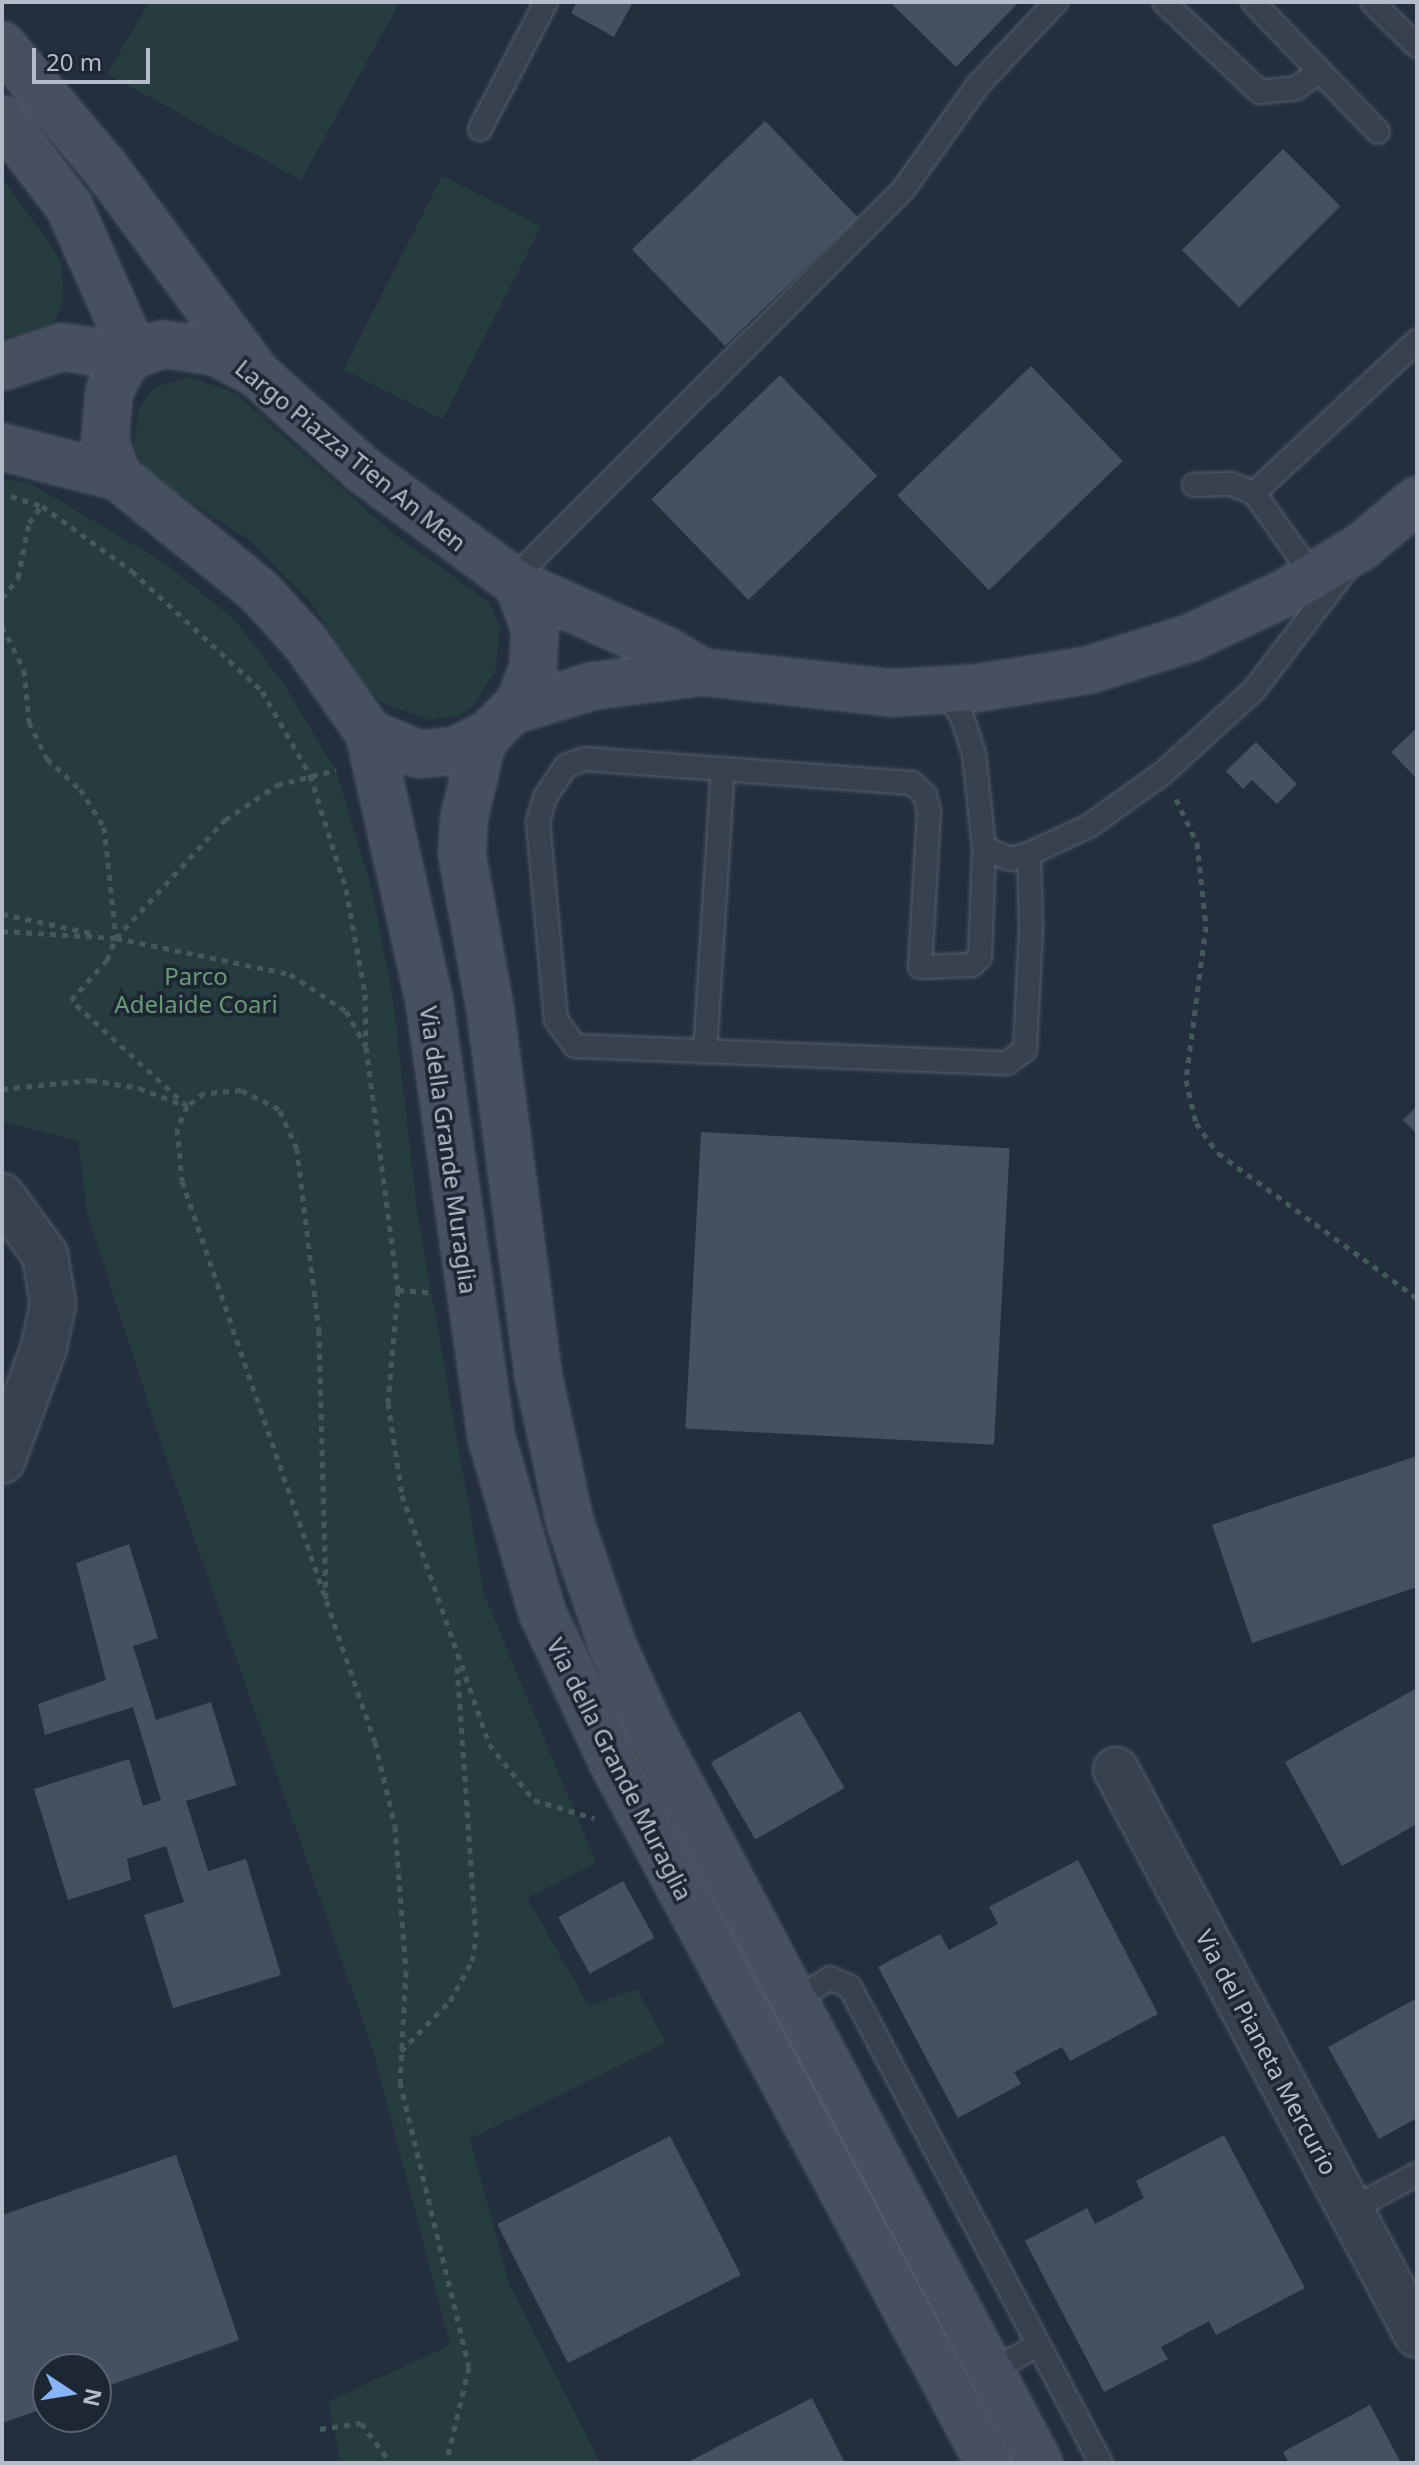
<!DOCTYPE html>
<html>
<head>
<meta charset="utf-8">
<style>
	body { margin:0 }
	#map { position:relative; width:1419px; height:2465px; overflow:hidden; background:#242f3e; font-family:"Noto Sans",sans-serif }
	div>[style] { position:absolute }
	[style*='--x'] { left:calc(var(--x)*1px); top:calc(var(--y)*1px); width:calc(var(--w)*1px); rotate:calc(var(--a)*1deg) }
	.green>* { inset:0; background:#263c3f; transform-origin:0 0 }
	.building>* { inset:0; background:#455162; transform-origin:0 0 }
	.path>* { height:5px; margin-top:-2.5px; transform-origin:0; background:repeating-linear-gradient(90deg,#44595c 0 6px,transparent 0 12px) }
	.roads { filter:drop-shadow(0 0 2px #565f6c) drop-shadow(0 0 2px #565f6c) }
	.lane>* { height:22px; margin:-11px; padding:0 11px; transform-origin:11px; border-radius:11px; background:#38414e }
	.street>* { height:44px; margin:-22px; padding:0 22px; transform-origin:22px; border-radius:22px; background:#38414e }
	.secondary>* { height:44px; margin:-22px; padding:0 22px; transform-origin:22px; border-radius:22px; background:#465061 }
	span { translate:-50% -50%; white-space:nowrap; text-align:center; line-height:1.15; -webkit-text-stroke:7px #1d2633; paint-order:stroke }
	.street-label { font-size:24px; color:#b4bcc9 }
	.park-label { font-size:24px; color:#6b9a76 }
	.frame { position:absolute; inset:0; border:4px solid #b4bcc9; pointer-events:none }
	.north { position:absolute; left:32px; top:2353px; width:80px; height:80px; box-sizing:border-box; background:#1d2633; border:2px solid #59626f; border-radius:50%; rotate:102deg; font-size:22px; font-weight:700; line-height:32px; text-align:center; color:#b4bcc9 }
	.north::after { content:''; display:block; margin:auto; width:28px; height:36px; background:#8ab4f8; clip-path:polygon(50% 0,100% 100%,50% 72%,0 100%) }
	.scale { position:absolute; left:32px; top:48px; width:118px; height:36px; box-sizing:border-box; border:4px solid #b4bcc9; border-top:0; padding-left:10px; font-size:24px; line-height:28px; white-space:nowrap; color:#b4bcc9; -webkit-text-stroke:6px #1d2633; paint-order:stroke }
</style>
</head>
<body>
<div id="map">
	<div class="green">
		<div style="clip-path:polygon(149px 2px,400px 2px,301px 180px,107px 74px)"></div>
		<div style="left:442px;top:176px;width:111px;height:217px;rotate:27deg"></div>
		<div style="clip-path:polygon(2px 178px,54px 250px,61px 264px,64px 299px,54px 324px,2px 339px)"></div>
		<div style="clip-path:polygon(190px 377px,235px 393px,392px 533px,489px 602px,500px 628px,496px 668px,475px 704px,461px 715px,430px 720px,382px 703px,363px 683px,314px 607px,251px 541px,146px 473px,134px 445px,139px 409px,155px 387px)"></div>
		<div style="clip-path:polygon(2px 479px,29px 483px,163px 562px,235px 620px,285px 686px,336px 771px,371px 886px,393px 998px,417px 1210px,484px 1594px,596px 1863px,527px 1898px,589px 2006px,637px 1989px,666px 2043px,470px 2139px,509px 2283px,600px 2463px,341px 2463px,328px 2402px,450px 2345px,373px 2050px,162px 1446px,87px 1213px,78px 1141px,2px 1121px)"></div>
	</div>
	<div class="building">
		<div style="clip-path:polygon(577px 2px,633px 2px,614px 37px,571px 13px)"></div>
		<div style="clip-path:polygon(890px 2px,1019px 2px,956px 67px)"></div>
		<div style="left:765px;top:121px;width:134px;height:185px;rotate:46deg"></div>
		<div style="left:1283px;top:149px;width:81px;height:143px;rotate:45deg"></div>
		<div style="left:1031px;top:366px;width:132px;height:186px;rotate:46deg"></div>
		<div style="left:780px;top:375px;width:140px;height:179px;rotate:46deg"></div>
		<div style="clip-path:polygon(1417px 728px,1417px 779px,1391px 752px)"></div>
		<div style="clip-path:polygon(1256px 742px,1297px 784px,1277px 804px,1252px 780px,1243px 789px,1226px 771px)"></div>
		<div style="clip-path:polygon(1417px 1106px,1417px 1134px,1403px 1120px)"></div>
		<div style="left:701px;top:1132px;width:309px;height:297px;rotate:3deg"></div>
		<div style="clip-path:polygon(1417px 1456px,1417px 1587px,1252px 1643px,1212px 1525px)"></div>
		<div style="clip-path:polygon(129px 1544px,158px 1638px,133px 1646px,156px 1720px,211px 1702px,236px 1785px,186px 1801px,208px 1871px,246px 1859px,281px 1975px,173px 2008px,144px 1915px,184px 1902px,166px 1846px,127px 1859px,131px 1880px,68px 1900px,34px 1789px,129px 1759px,143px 1806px,161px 1800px,133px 1707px,45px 1735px,38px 1704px,106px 1680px,76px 1563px)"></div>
		<div style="clip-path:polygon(1417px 1688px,1417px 1824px,1342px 1866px,1285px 1762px)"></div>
		<div style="left:800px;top:1711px;width:89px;height:103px;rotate:60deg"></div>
		<div style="clip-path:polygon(1078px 1860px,1158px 2014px,1070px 2061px,1062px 2047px,1014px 2072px,1021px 2084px,958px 2118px,878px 1967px,940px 1934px,949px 1950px,998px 1924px,989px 1907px)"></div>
		<div style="left:623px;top:1881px;width:65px;height:74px;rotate:61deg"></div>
		<div style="clip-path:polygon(1417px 1998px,1417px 2118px,1379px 2139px,1328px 2047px)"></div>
		<div style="clip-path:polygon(1224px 2135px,1305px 2288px,1216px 2335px,1209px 2321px,1161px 2347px,1168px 2359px,1104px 2392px,1025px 2241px,1087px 2208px,1095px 2224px,1144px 2198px,1136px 2181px)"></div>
		<div style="left:670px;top:2136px;width:156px;height:194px;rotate:63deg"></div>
		<div style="clip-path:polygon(176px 2155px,239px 2340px,96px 2390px,96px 2369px,48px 2369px,48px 2407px,2px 2423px,2px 2215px)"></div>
		<div style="clip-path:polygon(812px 2398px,845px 2463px,686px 2463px)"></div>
		<div style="clip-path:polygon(1370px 2405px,1401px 2463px,1289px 2463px,1283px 2452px)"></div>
	</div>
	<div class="path">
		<div style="--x:11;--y:496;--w:33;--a:18"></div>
		<div style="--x:42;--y:506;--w:111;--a:35.8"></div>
		<div style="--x:132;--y:571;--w:177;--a:42.7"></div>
		<div style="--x:262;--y:691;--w:97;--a:60.3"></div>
		<div style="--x:310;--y:775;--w:120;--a:72.5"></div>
		<div style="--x:346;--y:889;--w:107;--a:79.7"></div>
		<div style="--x:365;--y:994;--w:50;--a:88.9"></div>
		<div style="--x:2;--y:598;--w:26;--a:-51"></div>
		<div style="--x:18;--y:578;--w:56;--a:-78.7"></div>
		<div style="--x:29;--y:523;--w:22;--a:-54"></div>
		<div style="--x:2;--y:626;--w:49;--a:63.4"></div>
		<div style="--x:24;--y:670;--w:52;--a:84.5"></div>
		<div style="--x:29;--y:722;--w:41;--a:64.1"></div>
		<div style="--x:47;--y:759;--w:45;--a:42.3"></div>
		<div style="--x:80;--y:789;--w:45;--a:57.7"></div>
		<div style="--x:104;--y:827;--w:111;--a:83.8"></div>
		<div style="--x:1176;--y:799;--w:49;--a:64.5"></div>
		<div style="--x:1197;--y:843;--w:83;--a:83.8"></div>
		<div style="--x:1206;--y:926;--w:155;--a:97.4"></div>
		<div style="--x:1186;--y:1080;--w:44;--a:76.9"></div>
		<div style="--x:1196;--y:1123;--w:37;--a:54"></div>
		<div style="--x:1218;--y:1153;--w:246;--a:36.1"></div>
		<div style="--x:2;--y:914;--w:96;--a:12"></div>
		<div style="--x:2;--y:931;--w:114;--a:3.5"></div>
		<div style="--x:116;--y:938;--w:178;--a:11.7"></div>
		<div style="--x:290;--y:974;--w:67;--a:33.5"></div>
		<div style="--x:346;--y:1011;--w:41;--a:60.9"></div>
		<div style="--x:366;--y:1047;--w:245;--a:82.5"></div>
		<div style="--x:398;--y:1290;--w:113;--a:95.1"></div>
		<div style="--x:388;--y:1403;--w:93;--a:81.3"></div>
		<div style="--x:402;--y:1495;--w:264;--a:70.7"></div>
		<div style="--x:489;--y:1744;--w:72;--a:51.2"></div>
		<div style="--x:534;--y:1800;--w:63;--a:16.7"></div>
		<div style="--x:2;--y:1089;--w:89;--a:-5.8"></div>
		<div style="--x:91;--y:1080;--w:49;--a:9.5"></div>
		<div style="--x:139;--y:1088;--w:45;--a:20.9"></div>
		<div style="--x:187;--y:1106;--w:157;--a:-137.6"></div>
		<div style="--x:71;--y:1000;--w:54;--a:-48"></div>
		<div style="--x:107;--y:960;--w:24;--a:-68"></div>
		<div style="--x:116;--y:938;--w:161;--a:-47.3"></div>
		<div style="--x:225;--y:820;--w:63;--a:-33.9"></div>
		<div style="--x:277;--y:785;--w:61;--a:-14.3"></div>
		<div style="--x:398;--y:1290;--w:31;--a:4"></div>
		<div style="--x:326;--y:1599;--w:267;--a:-91.5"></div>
		<div style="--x:319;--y:1332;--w:184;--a:-96.9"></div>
		<div style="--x:297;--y:1149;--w:44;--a:-114.2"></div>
		<div style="--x:279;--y:1109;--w:42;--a:-153.4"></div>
		<div style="--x:241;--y:1090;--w:37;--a:175"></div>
		<div style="--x:204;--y:1093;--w:21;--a:143"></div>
		<div style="--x:187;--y:1106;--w:25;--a:113"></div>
		<div style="--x:177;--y:1129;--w:52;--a:84.5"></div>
		<div style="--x:182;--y:1181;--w:593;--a:71.02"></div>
		<div style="--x:375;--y:1742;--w:86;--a:76.6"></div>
		<div style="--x:395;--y:1826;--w:145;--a:85.7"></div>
		<div style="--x:406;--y:1971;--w:111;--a:93.1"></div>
		<div style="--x:400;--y:2082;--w:293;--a:76.4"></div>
		<div style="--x:469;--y:2367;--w:99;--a:103.5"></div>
		<div style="--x:401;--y:2051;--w:70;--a:-45.6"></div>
		<div style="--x:450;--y:2001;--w:46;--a:-61.2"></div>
		<div style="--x:472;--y:1961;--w:24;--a:-81"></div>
		<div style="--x:476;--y:1937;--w:271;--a:-94"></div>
		<div style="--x:320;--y:2429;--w:41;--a:-8.3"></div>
		<div style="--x:361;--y:2423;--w:50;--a:53.1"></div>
	</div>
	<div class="roads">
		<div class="lane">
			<div style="--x:1164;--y:2;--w:132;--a:43.2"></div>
			<div style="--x:1260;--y:92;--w:36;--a:-6"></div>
			<div style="--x:1296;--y:88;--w:29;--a:-35"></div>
			<div style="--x:1253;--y:2;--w:180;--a:46.1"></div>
			<div style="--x:1372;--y:2;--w:63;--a:44.4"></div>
			<div style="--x:480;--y:129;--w:143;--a:-62.5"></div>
			<div style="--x:1194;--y:485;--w:37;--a:-2"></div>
			<div style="--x:1231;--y:484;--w:25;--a:21"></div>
			<div style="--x:1254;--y:493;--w:102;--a:54.6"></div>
			<div style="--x:1254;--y:493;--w:223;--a:-43"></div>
			<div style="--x:512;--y:580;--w:552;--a:-44.93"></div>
			<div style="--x:903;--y:190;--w:129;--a:-54.5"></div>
			<div style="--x:978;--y:85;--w:114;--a:-46.8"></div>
			<div style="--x:944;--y:690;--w:32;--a:56"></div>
			<div style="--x:962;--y:717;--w:39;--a:72"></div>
			<div style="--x:974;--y:754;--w:95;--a:83.9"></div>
			<div style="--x:984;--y:848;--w:28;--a:23"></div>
			<div style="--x:1010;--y:859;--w:20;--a:-15"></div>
			<div style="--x:1029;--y:854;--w:66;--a:-25"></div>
			<div style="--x:1089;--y:826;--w:91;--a:-35.6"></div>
			<div style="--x:1163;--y:773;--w:123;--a:-42.4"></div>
			<div style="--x:1254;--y:690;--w:155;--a:-52.6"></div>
			<div style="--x:984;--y:848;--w:109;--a:92.1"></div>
			<div style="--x:980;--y:957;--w:11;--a:135"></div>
			<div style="--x:972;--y:965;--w:52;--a:177.8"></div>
			<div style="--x:920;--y:967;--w:155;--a:-86.7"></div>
			<div style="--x:929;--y:812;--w:17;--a:-103"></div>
			<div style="--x:925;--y:795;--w:18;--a:-137"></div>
			<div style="--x:912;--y:783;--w:328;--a:-175.8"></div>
			<div style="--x:585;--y:759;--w:20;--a:160"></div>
			<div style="--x:566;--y:766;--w:37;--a:124"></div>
			<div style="--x:545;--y:797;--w:26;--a:106"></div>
			<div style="--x:538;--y:822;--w:199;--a:84.8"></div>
			<div style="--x:556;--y:1020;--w:32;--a:54"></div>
			<div style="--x:575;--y:1046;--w:432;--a:2.3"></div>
			<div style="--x:1007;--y:1063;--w:22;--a:-36"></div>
			<div style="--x:1025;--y:1050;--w:123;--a:-87.2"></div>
			<div style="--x:1031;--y:927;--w:73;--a:-91.6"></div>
			<div style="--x:705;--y:1052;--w:284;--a:-86.4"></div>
			<div style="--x:791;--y:2003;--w:46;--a:-32.7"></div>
			<div style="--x:830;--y:1978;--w:22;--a:24"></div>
			<div style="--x:850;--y:1987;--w:538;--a:62.2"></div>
			<div style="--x:1352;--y:2209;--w:74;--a:-28.3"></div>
			<div style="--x:990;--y:2372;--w:55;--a:-29.4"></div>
		</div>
		<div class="street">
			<div style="--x:2;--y:1196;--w:73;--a:53.9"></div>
			<div style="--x:45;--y:1255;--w:50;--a:80.7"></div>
			<div style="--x:53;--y:1304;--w:44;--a:101.8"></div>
			<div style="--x:44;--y:1347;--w:121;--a:110.2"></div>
			<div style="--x:1116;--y:1770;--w:640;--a:61.95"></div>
		</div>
		<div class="secondary">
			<div style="--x:2;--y:45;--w:158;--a:49.9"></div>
			<div style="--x:104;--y:166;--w:247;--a:53.7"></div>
			<div style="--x:2;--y:119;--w:110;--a:52.4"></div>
			<div style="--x:69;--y:206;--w:161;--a:66.1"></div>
			<div style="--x:163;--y:344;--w:54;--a:8.6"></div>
			<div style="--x:216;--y:352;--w:45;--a:27.7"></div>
			<div style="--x:256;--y:373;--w:144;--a:42.2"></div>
			<div style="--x:363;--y:470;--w:192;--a:36.3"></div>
			<div style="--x:518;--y:584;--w:48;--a:69.3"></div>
			<div style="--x:535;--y:629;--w:39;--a:93"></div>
			<div style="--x:533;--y:668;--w:36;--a:111"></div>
			<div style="--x:520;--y:702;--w:43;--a:134.1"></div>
			<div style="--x:490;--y:733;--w:39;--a:153"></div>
			<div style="--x:455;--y:751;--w:37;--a:175"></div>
			<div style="--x:418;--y:754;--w:53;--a:-156.8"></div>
			<div style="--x:369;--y:733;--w:110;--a:-125"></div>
			<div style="--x:306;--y:643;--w:70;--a:-132.1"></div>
			<div style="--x:259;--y:591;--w:181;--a:-141"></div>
			<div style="--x:118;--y:477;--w:38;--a:-110"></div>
			<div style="--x:105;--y:441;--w:49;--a:-85.3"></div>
			<div style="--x:109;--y:392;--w:40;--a:-62"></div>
			<div style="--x:128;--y:357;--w:37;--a:-20"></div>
			<div style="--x:2;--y:367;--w:63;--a:-18.4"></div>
			<div style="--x:62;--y:347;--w:67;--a:8.6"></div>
			<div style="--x:2;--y:447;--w:120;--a:14.5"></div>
			<div style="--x:518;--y:584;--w:163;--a:24.2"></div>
			<div style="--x:667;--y:651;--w:41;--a:31"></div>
			<div style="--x:514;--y:710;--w:83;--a:-16.9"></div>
			<div style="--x:593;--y:686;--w:110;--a:-7.3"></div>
			<div style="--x:702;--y:672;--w:191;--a:6.3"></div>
			<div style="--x:892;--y:693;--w:86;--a:-3.3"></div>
			<div style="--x:978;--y:688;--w:112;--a:-9.2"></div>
			<div style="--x:1089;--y:670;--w:106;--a:-17.6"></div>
			<div style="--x:1190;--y:638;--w:105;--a:-25.3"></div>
			<div style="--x:1285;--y:593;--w:89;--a:-31.2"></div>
			<div style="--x:1361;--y:547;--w:73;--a:-40"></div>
			<div style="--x:369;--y:733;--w:273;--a:77.3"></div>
			<div style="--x:429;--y:999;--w:441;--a:81.9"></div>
			<div style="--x:491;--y:1436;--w:183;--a:73.8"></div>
			<div style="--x:542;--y:1612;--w:167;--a:64.8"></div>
			<div style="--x:613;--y:1763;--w:795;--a:61.76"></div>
			<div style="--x:483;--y:739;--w:82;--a:103.4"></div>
			<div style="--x:464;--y:819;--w:35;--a:93"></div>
			<div style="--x:462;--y:854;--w:157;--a:79.7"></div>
			<div style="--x:490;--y:1008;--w:369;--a:82.5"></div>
			<div style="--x:538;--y:1374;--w:151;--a:77.8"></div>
			<div style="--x:570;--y:1522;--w:129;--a:71"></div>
			<div style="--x:612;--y:1644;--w:90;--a:65.7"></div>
			<div style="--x:649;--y:1726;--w:834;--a:62.11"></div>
		</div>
	</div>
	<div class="street-label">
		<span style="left:351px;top:455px;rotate:39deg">Largo Piazza Tien An Men</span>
		<span style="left:449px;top:1150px;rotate:82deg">Via della Grande Muraglia</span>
		<span style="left:620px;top:1769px;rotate:63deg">Via della Grande Muraglia</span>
		<span style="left:1267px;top:2052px;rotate:62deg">Via del Pianeta Mercurio</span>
	</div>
	<div class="park-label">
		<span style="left:196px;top:990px">Parco<br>Adelaide Coari</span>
	</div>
	<div class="frame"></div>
	<div class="north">N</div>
	<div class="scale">20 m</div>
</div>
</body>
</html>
